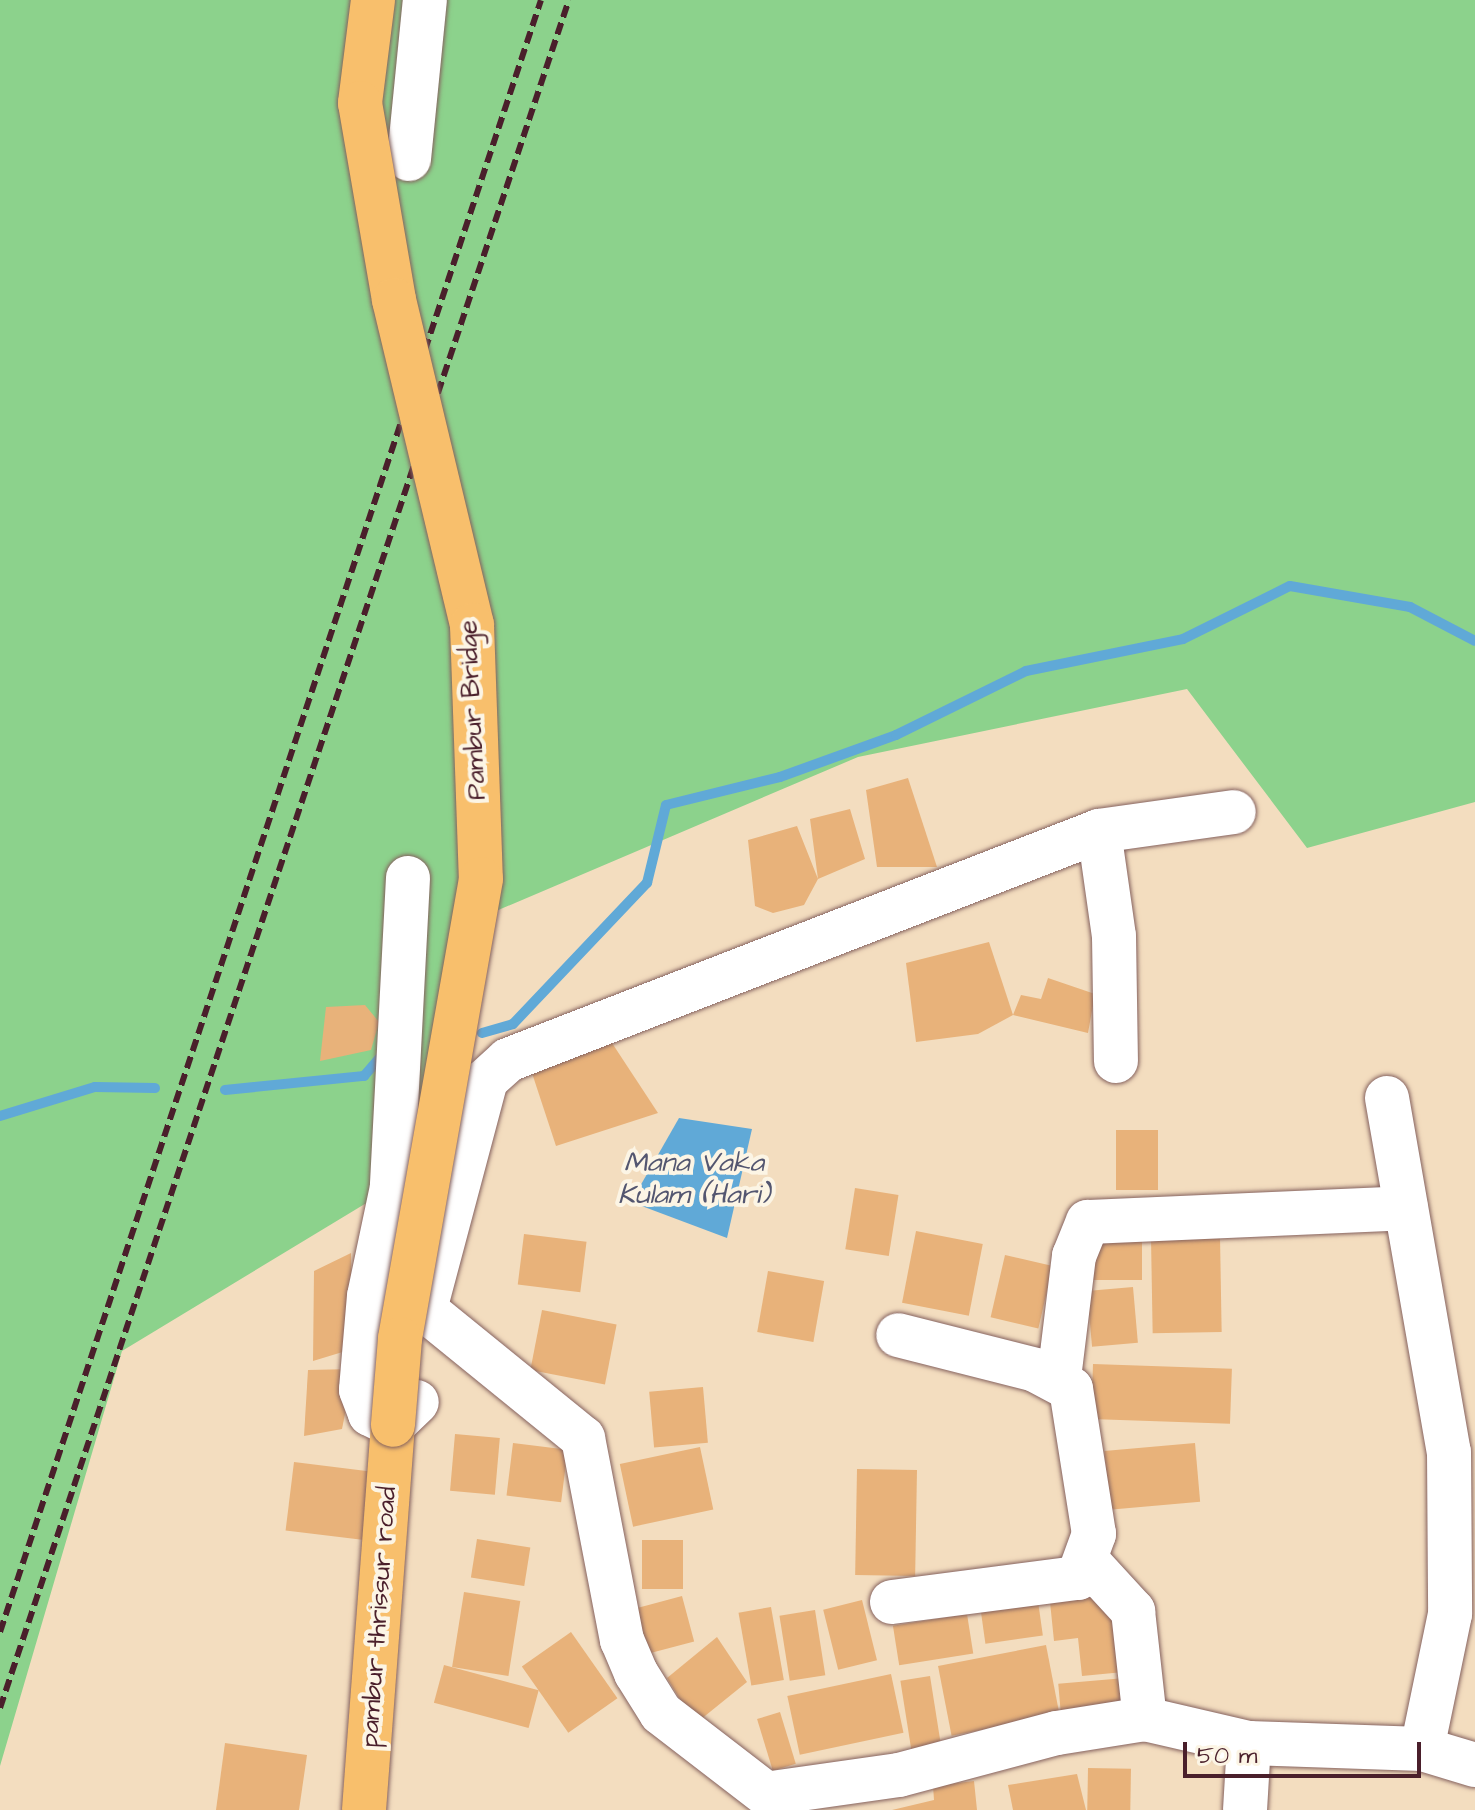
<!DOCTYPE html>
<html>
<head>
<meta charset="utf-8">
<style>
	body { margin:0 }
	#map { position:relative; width:1475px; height:1810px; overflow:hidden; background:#f3ddbf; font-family:"Architects Daughter",sans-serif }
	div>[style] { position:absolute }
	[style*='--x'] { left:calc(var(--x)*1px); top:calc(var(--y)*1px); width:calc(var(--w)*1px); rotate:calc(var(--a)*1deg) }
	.green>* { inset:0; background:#8cd28c }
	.water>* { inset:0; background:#60a9d7 }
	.stream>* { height:10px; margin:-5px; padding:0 5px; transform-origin:5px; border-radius:5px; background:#60a9d7 }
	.building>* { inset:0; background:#e8b27a; transform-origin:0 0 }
	.roads { filter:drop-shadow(0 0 2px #85625f) drop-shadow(0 0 2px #85625f) }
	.minor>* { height:44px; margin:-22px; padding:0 22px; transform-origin:22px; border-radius:22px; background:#fff }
	.major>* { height:44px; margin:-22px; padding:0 22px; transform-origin:22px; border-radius:22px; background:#f8bf6c }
	.rail>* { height:6px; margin-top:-3px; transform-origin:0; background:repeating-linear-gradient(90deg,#4a1f2b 0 12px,transparent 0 18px) }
	.bridges { filter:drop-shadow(0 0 2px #85625f) drop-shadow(0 0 2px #85625f) }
	.major-bridge>* { height:44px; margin:-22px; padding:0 22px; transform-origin:22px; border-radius:22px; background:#f8bf6c }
	span { translate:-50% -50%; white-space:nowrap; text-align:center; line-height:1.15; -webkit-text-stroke:8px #fcf5e5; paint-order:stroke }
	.street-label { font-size:26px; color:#4a1f2b }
	.water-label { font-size:28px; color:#535670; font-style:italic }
	.scale { position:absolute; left:1183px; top:1742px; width:238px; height:36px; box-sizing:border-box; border:4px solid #4a1f2b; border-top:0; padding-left:10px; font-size:24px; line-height:28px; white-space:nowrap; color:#4a1f2b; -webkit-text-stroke:6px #fcf5e5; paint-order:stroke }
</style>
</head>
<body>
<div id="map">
	<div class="green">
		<div style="clip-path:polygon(0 0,1475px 0,1475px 802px,1307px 848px,1187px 689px,858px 757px,489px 914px,459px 1147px,122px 1351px,0 1766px)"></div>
	</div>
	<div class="water">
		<div style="clip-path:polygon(679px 1118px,752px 1129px,727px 1238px,631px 1202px)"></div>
	</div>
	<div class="stream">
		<div style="--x:482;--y:1033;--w:32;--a:-16"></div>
		<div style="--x:513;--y:1024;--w:195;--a:-46.5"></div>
		<div style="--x:647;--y:883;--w:80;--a:-76.3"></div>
		<div style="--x:666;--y:805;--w:117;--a:-13.8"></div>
		<div style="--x:780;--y:777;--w:123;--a:-19.9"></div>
		<div style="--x:896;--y:735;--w:145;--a:-26.2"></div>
		<div style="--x:1026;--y:671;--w:160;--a:-11.5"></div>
		<div style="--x:1183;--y:639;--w:119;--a:-26.4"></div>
		<div style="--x:1290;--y:586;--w:122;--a:9.9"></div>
		<div style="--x:1410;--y:607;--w:73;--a:27.6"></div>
		<div style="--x:225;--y:1090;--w:140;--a:-5.8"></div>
		<div style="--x:364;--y:1076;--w:30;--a:-49"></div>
		<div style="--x:0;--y:1116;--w:99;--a:-17"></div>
		<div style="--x:95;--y:1087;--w:60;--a:1"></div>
	</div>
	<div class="building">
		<div style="clip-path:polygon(908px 778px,937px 867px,877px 867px,866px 790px)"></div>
		<div style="clip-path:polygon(850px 809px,865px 859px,818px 879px,804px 905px,773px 913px,755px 906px,748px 840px,797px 826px,818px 879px,810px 819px)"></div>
		<div style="clip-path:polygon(989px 942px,1013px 1015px,978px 1034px,916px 1042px,906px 963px)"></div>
		<div style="clip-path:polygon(1048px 978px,1095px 994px,1088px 1033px,1013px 1015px,1021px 995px,1041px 999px)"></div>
		<div style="clip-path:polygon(365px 1005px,379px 1022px,371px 1050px,320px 1061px,326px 1007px)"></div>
		<div style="clip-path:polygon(612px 1043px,658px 1113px,556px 1146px,531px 1070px)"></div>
		<div style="left:1116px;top:1130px;width:42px;height:60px"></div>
		<div style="left:855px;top:1188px;width:44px;height:62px;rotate:9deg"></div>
		<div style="left:916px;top:1231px;width:68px;height:73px;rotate:11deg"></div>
		<div style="left:524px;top:1234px;width:63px;height:51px;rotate:7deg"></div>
		<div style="left:1091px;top:1234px;width:51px;height:46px"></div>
		<div style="left:1220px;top:1237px;width:95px;height:69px;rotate:89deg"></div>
		<div style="clip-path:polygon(351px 1253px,352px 1332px,359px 1347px,313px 1361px,314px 1271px)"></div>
		<div style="left:1005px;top:1255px;width:49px;height:64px;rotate:13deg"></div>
		<div style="left:768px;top:1271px;width:57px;height:62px;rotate:10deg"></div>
		<div style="left:1133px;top:1287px;width:56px;height:46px;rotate:85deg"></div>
		<div style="left:542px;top:1310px;width:76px;height:61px;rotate:11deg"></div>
		<div style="left:1093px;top:1364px;width:139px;height:55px;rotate:2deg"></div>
		<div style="clip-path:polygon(354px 1369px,342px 1429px,304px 1436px,308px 1370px)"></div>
		<div style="left:703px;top:1387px;width:56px;height:54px;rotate:85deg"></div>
		<div style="left:455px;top:1434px;width:45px;height:57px;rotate:5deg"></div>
		<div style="left:513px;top:1443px;width:55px;height:53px;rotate:7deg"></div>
		<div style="left:1195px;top:1443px;width:59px;height:91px;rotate:85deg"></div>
		<div style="left:700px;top:1447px;width:64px;height:82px;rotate:78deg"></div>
		<div style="left:294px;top:1462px;width:79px;height:69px;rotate:7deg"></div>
		<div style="left:857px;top:1469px;width:60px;height:106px;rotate:1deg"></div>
		<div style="left:477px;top:1539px;width:54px;height:39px;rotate:9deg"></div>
		<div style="left:642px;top:1540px;width:41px;height:49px"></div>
		<div style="left:464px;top:1592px;width:57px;height:76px;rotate:9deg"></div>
		<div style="left:1037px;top:1594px;width:42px;height:58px;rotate:82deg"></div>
		<div style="clip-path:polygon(1122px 1595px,1134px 1671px,1082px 1676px,1078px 1638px,1054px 1641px,1050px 1602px)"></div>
		<div style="left:682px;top:1596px;width:47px;height:53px;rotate:75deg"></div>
		<div style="left:862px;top:1600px;width:62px;height:40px;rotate:76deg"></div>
		<div style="left:771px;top:1607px;width:74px;height:33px;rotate:80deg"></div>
		<div style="left:815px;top:1610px;width:66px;height:36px;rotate:81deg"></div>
		<div style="left:967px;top:1614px;width:40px;height:75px;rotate:81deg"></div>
		<div style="left:571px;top:1632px;width:81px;height:60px;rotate:55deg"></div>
		<div style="clip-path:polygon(717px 1637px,747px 1682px,695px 1724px,667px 1678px)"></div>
		<div style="left:1046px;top:1645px;width:71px;height:110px;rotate:79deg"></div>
		<div style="left:444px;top:1665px;width:98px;height:39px;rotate:15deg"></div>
		<div style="left:891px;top:1674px;width:60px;height:106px;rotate:78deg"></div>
		<div style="left:930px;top:1676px;width:72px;height:30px;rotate:81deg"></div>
		<div style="left:1125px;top:1678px;width:38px;height:67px;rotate:85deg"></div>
		<div style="left:780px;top:1712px;width:54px;height:24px;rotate:73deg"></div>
		<div style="clip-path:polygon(225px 1743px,307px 1755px,299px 1810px,216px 1810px)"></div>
		<div style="left:1088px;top:1768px;width:43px;height:42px;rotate:1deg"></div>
		<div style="clip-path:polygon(1077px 1774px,1086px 1810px,1013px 1810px,1008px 1785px)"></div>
		<div style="clip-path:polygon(974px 1781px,977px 1810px,892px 1810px,934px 1800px,933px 1786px)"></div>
	</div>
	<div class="roads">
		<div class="minor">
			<div style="--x:409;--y:159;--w:160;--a:-84.3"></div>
			<div style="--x:1099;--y:831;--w:106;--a:81.9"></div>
			<div style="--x:1114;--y:936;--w:125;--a:89.1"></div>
			<div style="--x:408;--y:878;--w:309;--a:93"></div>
			<div style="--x:392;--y:1187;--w:111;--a:101.9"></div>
			<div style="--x:369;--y:1296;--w:94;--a:94.9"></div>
			<div style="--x:361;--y:1390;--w:26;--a:69"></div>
			<div style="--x:370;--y:1414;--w:25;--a:26"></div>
			<div style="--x:393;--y:1425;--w:33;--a:-44"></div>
			<div style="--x:1387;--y:1098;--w:359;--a:80.1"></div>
			<div style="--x:1449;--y:1452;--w:162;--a:89.6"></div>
			<div style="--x:1450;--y:1614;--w:138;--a:101.7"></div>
			<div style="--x:424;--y:1309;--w:205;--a:39.1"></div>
			<div style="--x:583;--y:1438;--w:206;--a:79.1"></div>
			<div style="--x:622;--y:1640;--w:36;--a:67"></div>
			<div style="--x:636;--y:1673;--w:47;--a:58"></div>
			<div style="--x:661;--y:1713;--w:159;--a:37.6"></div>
			<div style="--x:424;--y:1313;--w:241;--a:-75.1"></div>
			<div style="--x:486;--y:1080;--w:30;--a:-42"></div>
			<div style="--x:508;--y:1060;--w:634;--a:-21.18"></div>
			<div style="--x:1099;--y:831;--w:136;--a:-8"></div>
			<div style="--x:1059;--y:1378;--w:123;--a:-83"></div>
			<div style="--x:1074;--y:1256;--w:37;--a:-68"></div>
			<div style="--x:1088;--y:1222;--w:318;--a:-2.5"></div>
			<div style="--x:1088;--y:1562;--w:67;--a:47.4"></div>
			<div style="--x:1133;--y:1611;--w:109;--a:83.7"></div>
			<div style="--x:892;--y:1602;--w:188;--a:-7.4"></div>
			<div style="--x:1078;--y:1578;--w:47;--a:-70"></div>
			<div style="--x:1094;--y:1534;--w:147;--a:-99"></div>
			<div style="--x:1071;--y:1389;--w:40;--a:-152"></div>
			<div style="--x:1036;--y:1370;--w:142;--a:-165.8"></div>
			<div style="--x:1249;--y:1743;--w:173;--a:2"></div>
			<div style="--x:1422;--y:1749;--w:55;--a:16.8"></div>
			<div style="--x:772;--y:1793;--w:128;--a:-8.1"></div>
			<div style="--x:899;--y:1775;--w:163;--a:-14.9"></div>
			<div style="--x:1057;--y:1733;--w:89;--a:-9"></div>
			<div style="--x:1145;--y:1719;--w:107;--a:13"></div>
			<div style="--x:1249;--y:1743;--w:67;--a:93.4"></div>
		</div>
		<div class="major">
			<div style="--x:364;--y:1810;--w:386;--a:-85.7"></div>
		</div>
	</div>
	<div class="rail">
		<div style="--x:0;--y:1632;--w:1719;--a:-71.66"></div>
		<div style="--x:0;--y:1708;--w:1800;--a:-71.58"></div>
	</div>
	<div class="bridges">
		<div class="major-bridge">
			<div style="--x:373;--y:0;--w:104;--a:97.2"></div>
			<div style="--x:360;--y:103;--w:200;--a:80.2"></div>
			<div style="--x:394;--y:300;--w:334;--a:76.5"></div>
			<div style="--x:472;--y:625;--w:254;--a:88"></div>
			<div style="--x:481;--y:879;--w:467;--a:100"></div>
			<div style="--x:400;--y:1339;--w:86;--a:94.7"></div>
		</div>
	</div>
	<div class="street-label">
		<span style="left:473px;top:710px;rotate:-93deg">Pambur Bridge</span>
		<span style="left:379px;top:1617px;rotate:-86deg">pambur thrissur road</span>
	</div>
	<div class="water-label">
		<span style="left:694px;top:1179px">Mana Vaka<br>Kulam (Hari)</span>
	</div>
	<div class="scale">50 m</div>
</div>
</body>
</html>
